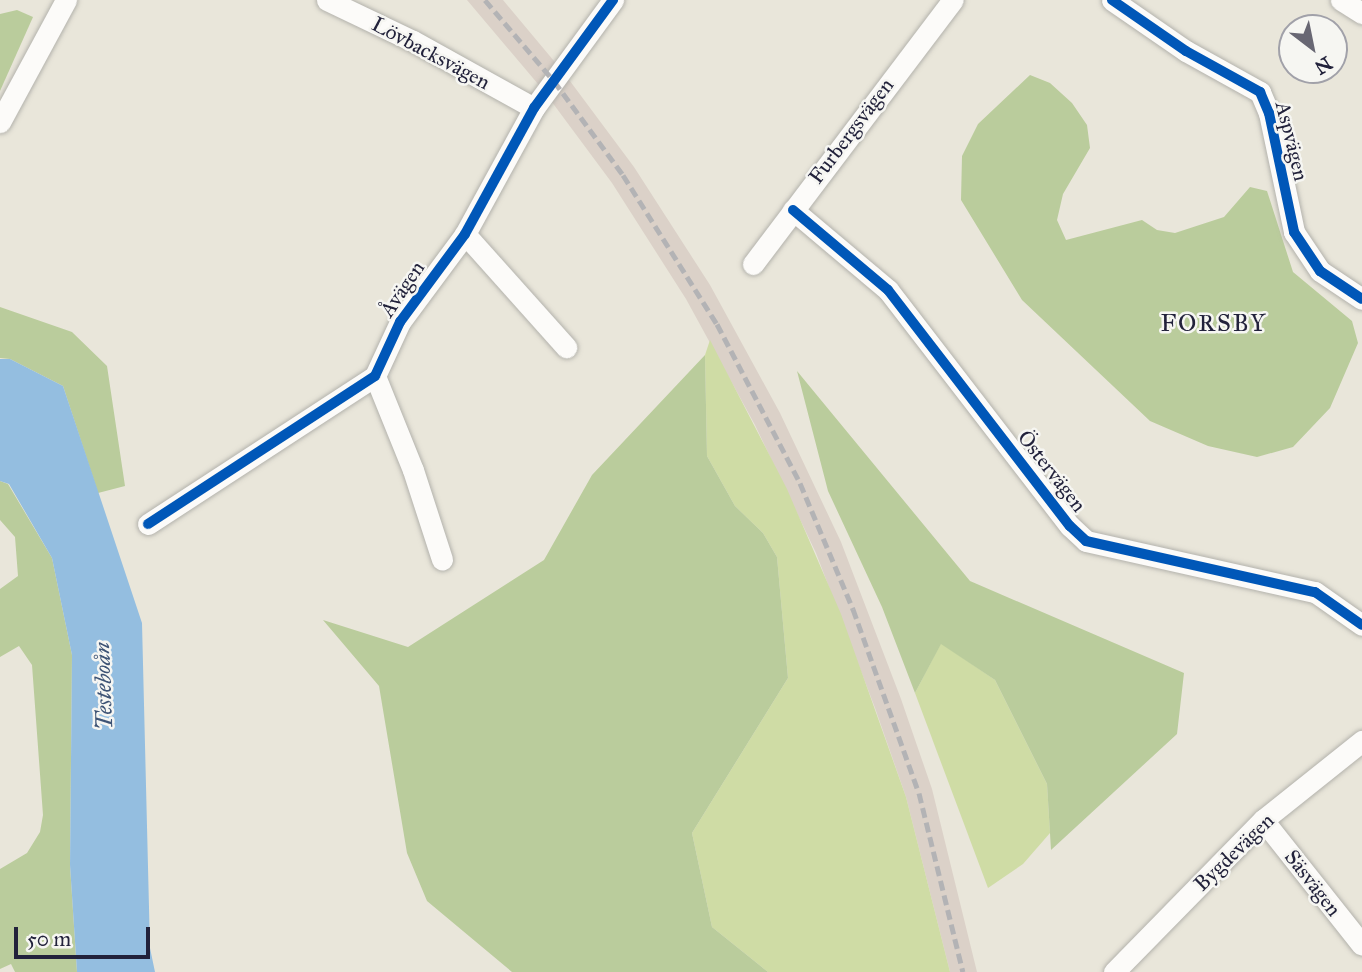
<!DOCTYPE html>
<html>
<head>
<meta charset="utf-8">
<style>
	body { margin:0 }
	#map { position:relative; width:1362px; height:972px; overflow:hidden; background:#e9e6da; font-family:"IM FELL Great Primer",serif }
	div>[style] { position:absolute }
	[style*='--x'] { left:calc(var(--x)*1px); top:calc(var(--y)*1px); width:calc(var(--w)*1px); rotate:calc(var(--a)*1deg) }
	.industrial>* { inset:0; background:#dbd1c8 }
	.green>* { inset:0; background:#cfdca5 }
	.forest>* { inset:0; background:#bacc9c }
	.water>* { inset:0; background:#94bee0 }
	.roads { filter:drop-shadow(0 0 2px #b3b2ac) drop-shadow(0 0 2px #b3b2ac) }
	.minor>* { height:21px; margin:-10.5px; padding:0 10.5px; transform-origin:10.5px; border-radius:10.5px; background:#fcfbf9 }
	.rail>* { height:5px; margin-top:-2.5px; transform-origin:0; background:repeating-linear-gradient(90deg,#b3b3b5 0 10px,transparent 0 15px) }
	.cycleway>* { height:10px; margin:-5px; padding:0 5px; transform-origin:5px; border-radius:5px; background:#0057b8 }
	span { translate:-50% -50%; white-space:nowrap; text-align:center; line-height:1.15; -webkit-text-stroke:5px #f6f6f2; paint-order:stroke }
	.street-label { font-size:21px; color:#22223b }
	.water-label { font-size:23px; color:#3d5375; font-style:italic }
	.quarter-label { font-size:24px; color:#22223b; letter-spacing:2px }
	.north { position:absolute; left:1278px; top:14px; width:70px; height:70px; box-sizing:border-box; background:#f6f6f2; border:2px solid #a1a1a9; border-radius:50%; rotate:148deg; font-size:19px; font-weight:700; line-height:28px; text-align:center; color:#22223b }
	.north::after { content:''; display:block; margin:auto; width:24px; height:32px; background:#686773; clip-path:polygon(50% 0,100% 100%,50% 72%,0 100%) }
	.scale { position:absolute; left:14px; top:927px; width:136px; height:32px; box-sizing:border-box; border:4px solid #22223b; border-top:0; padding-left:9px; font-size:21px; line-height:24px; white-space:nowrap; color:#22223b; -webkit-text-stroke:5px #f6f6f2; paint-order:stroke }
</style>
</head>
<body>
<div id="map">
	<div class="industrial">
		<div style="clip-path:polygon(467px 0,503px 0,564px 73px,634px 167px,710px 285px,780px 413px,841px 542px,901px 699px,932px 789px,977px 972px,950px 972px,906px 797px,875px 708px,816px 553px,755px 425px,686px 299px,612px 183px,543px 90px)"></div>
	</div>
	<div class="green">
		<div style="clip-path:polygon(710px 340px,787px 489px,841px 614px,906px 797px,950px 972px,768px 972px,712px 927px,692px 833px,788px 678px,777px 557px,763px 533px,735px 506px,707px 456px,705px 355px)"></div>
		<div style="clip-path:polygon(941px 643px,995px 680px,1047px 784px,1050px 833px,1023px 864px,988px 888px,915px 693px)"></div>
	</div>
	<div class="forest">
		<div style="clip-path:polygon(17px 10px,33px 17px,0 91px,0 14px)"></div>
		<div style="clip-path:polygon(1030px 75px,1050px 83px,1072px 103px,1087px 125px,1090px 148px,1063px 194px,1057px 220px,1066px 240px,1142px 220px,1157px 230px,1175px 233px,1224px 217px,1250px 187px,1267px 191px,1293px 272px,1352px 321px,1358px 343px,1330px 408px,1293px 447px,1257px 457px,1208px 446px,1150px 421px,1022px 300px,961px 200px,962px 156px,978px 124px)"></div>
		<div style="clip-path:polygon(0 307px,72px 332px,107px 366px,125px 486px,98px 493px,63px 386px,10px 359px,0 358px)"></div>
		<div style="clip-path:polygon(705px 355px,707px 456px,735px 506px,763px 533px,777px 557px,788px 678px,692px 833px,712px 927px,768px 972px,512px 972px,427px 901px,407px 853px,379px 686px,323px 620px,408px 647px,544px 560px,592px 475px)"></div>
		<div style="clip-path:polygon(797px 371px,970px 581px,1184px 673px,1177px 734px,1051px 850px,1047px 784px,995px 680px,941px 644px,915px 693px,882px 607px,828px 491px)"></div>
		<div style="clip-path:polygon(0 481px,8px 484px,52px 558px,72px 655px,70px 865px,77px 972px,15px 972px,11px 964px,0 969px,0 869px,27px 853px,40px 832px,43px 815px,32px 665px,19px 646px,0 657px,0 589px,18px 576px,15px 537px,0 520px)"></div>
	</div>
	<div class="water">
		<div style="clip-path:polygon(0 359px,10px 359px,63px 386px,142px 623px,150px 948px,155px 972px,77px 972px,70px 865px,72px 655px,52px 558px,9px 484px,0 481px)"></div>
	</div>
	<div class="roads">
		<div class="minor">
			<div style="--x:327;--y:0;--w:95;--a:25.5"></div>
			<div style="--x:413;--y:41;--w:138;--a:29"></div>
			<div style="--x:1112;--y:0;--w:90;--a:34.6"></div>
			<div style="--x:1186;--y:51;--w:85;--a:29"></div>
			<div style="--x:1260;--y:92;--w:23;--a:67"></div>
			<div style="--x:1269;--y:113;--w:122;--a:78.1"></div>
			<div style="--x:1294;--y:232;--w:47;--a:56.3"></div>
			<div style="--x:1320;--y:271;--w:50;--a:33.7"></div>
			<div style="--x:1341;--y:0;--w:25;--a:32"></div>
			<div style="--x:0;--y:122;--w:139;--a:-61.6"></div>
			<div style="--x:793;--y:210;--w:124;--a:40.1"></div>
			<div style="--x:888;--y:290;--w:298;--a:52.4"></div>
			<div style="--x:1070;--y:526;--w:22;--a:43"></div>
			<div style="--x:1086;--y:541;--w:235;--a:12.6"></div>
			<div style="--x:1315;--y:592;--w:57;--a:35.1"></div>
			<div style="--x:465;--y:234;--w:152;--a:48.2"></div>
			<div style="--x:753;--y:264;--w:331;--a:-52.9"></div>
			<div style="--x:375;--y:376;--w:101;--a:68"></div>
			<div style="--x:413;--y:470;--w:94;--a:72"></div>
			<div style="--x:148;--y:524;--w:271;--a:-33.1"></div>
			<div style="--x:375;--y:376;--w:60;--a:-65.2"></div>
			<div style="--x:400;--y:322;--w:109;--a:-53.5"></div>
			<div style="--x:465;--y:234;--w:144;--a:-61.3"></div>
			<div style="--x:534;--y:108;--w:134;--a:-53.8"></div>
			<div style="--x:1263;--y:820;--w:159;--a:51.6"></div>
			<div style="--x:1114;--y:972;--w:213;--a:-45.6"></div>
			<div style="--x:1263;--y:820;--w:127;--a:-38.6"></div>
		</div>
	</div>
	<div class="rail">
		<div style="--x:485;--y:0;--w:106;--a:49.6"></div>
		<div style="--x:554;--y:81;--w:117;--a:53.7"></div>
		<div style="--x:623;--y:175;--w:176;--a:57.8"></div>
		<div style="--x:717;--y:324;--w:179;--a:62.4"></div>
		<div style="--x:800;--y:483;--w:137;--a:67.2"></div>
		<div style="--x:853;--y:609;--w:195;--a:70.3"></div>
		<div style="--x:919;--y:793;--w:184;--a:76.2"></div>
	</div>
	<div class="cycleway">
		<div style="--x:1112;--y:0;--w:90;--a:34.6"></div>
		<div style="--x:1186;--y:51;--w:85;--a:29"></div>
		<div style="--x:1260;--y:92;--w:23;--a:67"></div>
		<div style="--x:1269;--y:113;--w:122;--a:78.1"></div>
		<div style="--x:1294;--y:232;--w:47;--a:56.3"></div>
		<div style="--x:1320;--y:271;--w:50;--a:33.7"></div>
		<div style="--x:793;--y:210;--w:124;--a:40.1"></div>
		<div style="--x:888;--y:290;--w:298;--a:52.4"></div>
		<div style="--x:1070;--y:526;--w:22;--a:43"></div>
		<div style="--x:1086;--y:541;--w:235;--a:12.6"></div>
		<div style="--x:1315;--y:592;--w:57;--a:35.1"></div>
		<div style="--x:148;--y:524;--w:271;--a:-33.1"></div>
		<div style="--x:375;--y:376;--w:60;--a:-65.2"></div>
		<div style="--x:400;--y:322;--w:109;--a:-53.5"></div>
		<div style="--x:465;--y:234;--w:144;--a:-61.3"></div>
		<div style="--x:534;--y:108;--w:134;--a:-53.8"></div>
	</div>
	<div class="street-label">
		<span style="left:431px;top:53px;rotate:28deg">Lövbacksvägen</span>
		<span style="left:851px;top:131px;rotate:-53deg">Furbergsvägen</span>
		<span style="left:1292px;top:141px;rotate:76deg">Aspvägen</span>
		<span style="left:402px;top:289px;rotate:-56deg">Åvägen</span>
		<span style="left:1052px;top:471px;rotate:52deg">Östervägen</span>
		<span style="left:1234px;top:852px;rotate:-44deg">Bygdevägen</span>
		<span style="left:1313px;top:883px;rotate:52deg">Säsvägen</span>
	</div>
	<div class="water-label">
		<span style="left:103px;top:686px;rotate:-92deg">Testeboån</span>
	</div>
	<div class="quarter-label">
		<span style="left:1214px;top:324px">FORSBY</span>
	</div>
	<div class="north">N</div>
	<div class="scale">50 m</div>
</div>
</body>
</html>
